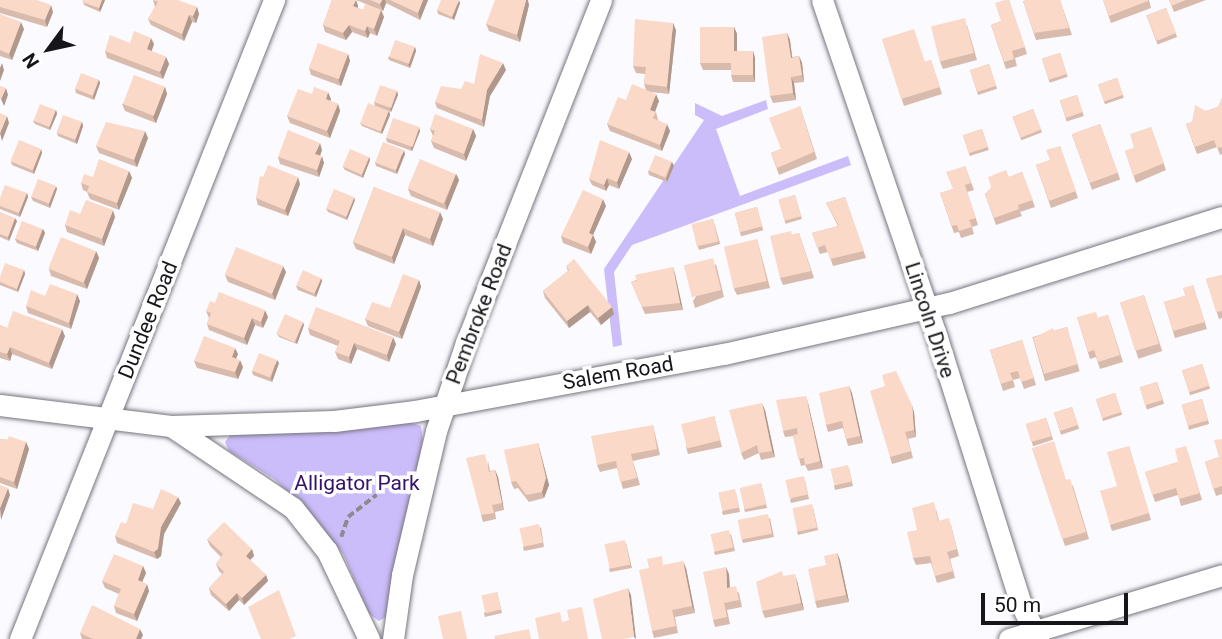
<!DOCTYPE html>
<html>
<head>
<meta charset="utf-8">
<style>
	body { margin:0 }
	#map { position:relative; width:1222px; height:639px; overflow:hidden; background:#fbfaff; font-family:Roboto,sans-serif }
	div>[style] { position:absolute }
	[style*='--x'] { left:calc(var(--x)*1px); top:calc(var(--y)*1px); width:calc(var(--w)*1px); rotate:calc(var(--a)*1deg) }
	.green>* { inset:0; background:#cbbcfa }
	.path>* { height:3.5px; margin-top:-1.75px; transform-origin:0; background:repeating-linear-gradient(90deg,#8b8a8f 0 7px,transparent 0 10.5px) }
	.roads { filter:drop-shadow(0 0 2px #77757e) drop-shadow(0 0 2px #77757e) }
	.minor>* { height:21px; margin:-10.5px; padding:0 10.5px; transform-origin:10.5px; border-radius:10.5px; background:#fff }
	.wall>* { inset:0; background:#d8bbac; transform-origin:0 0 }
	.shaded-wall>* { inset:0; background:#b0988c }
	.building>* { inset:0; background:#fbd9c8; transform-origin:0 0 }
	span { translate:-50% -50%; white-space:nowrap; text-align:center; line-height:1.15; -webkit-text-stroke:7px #fff; paint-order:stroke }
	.street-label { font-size:21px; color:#161519 }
	.park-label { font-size:21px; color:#36116a }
	.north { position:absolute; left:14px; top:14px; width:70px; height:70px; -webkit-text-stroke:5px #fff; paint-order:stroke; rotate:237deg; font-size:19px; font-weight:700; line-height:28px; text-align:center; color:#161519 }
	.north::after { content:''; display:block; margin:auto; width:24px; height:32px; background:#161519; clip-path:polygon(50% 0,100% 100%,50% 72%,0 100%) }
	.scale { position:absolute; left:981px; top:593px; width:147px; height:32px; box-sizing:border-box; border:4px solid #161519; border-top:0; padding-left:9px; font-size:21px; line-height:24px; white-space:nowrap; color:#161519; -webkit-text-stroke:5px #fff; paint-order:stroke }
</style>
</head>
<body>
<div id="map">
	<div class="green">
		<div style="clip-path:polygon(766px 100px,768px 109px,716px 129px,740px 196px,848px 156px,851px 165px,632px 245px,614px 272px,622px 345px,613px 347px,604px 269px,704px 120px,695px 115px,695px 103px,722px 116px)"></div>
		<div style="clip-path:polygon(409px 422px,421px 426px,423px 440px,386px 617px,379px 621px,369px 614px,343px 554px,311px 513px,274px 479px,229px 451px,225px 442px,231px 434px)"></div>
	</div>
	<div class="path">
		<div style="--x:341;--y:537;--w:21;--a:-71"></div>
		<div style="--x:348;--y:517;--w:36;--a:-38"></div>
	</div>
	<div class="roads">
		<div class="minor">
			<div style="--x:822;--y:0;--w:357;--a:71.2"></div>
			<div style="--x:937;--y:338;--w:279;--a:72.5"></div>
			<div style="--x:1021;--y:604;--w:39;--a:64"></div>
			<div style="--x:0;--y:405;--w:172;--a:7"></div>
			<div style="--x:171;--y:426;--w:163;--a:-1.8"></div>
			<div style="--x:334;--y:421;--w:82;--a:-7"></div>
			<div style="--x:415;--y:411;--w:314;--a:-10.5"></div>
			<div style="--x:724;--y:354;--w:231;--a:-12.8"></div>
			<div style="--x:949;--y:303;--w:286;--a:-17.5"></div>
			<div style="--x:171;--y:426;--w:147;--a:33.9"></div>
			<div style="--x:293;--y:508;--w:55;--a:51.7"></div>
			<div style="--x:327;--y:551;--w:98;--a:64.5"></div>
			<div style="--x:20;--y:639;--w:688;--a:-68.32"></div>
			<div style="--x:393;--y:639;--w:65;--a:-82"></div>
			<div style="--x:402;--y:575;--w:148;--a:-76.7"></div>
			<div style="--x:436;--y:431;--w:93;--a:-71.2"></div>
			<div style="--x:466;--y:343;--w:369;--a:-68.5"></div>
			<div style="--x:1009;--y:639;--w:222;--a:-16.7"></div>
		</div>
	</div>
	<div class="wall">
		<div style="clip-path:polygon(0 0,53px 12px,47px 27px,0 13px)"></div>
		<div style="clip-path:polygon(83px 0,105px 0,100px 12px,84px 5px)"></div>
		<div style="clip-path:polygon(153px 0,197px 7px,199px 14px,196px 23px,192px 22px,184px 41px,151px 25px,148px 19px,155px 7px)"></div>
		<div style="clip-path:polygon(332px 0,428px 0,420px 20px,386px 3px,383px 11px,356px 0,358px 6px,358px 8px,363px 10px,381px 10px,384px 17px,377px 36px,370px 33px,368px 38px,352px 32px,346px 40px,325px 32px,323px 25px)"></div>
		<div style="clip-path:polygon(1009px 0,1027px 54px,1015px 58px,1017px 66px,1006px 69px,991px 25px,1001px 21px)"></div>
		<div style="clip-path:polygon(1060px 0,1072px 35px,1036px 40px,1023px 1px)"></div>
		<div style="clip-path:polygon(1103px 0,1149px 0,1151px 8px,1111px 23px)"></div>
		<div style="clip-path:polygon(1169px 0,1206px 0,1174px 12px)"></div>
		<div style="clip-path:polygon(460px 3px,454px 20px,438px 14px,437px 10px)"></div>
		<div style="clip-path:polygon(529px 5px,520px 42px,489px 31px,486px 24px)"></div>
		<div style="left:1166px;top:8px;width:31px;height:21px;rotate:69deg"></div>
		<div style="clip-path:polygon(0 14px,24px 29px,12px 60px,0 56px)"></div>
		<div style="clip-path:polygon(967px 25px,977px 60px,943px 69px,940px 62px)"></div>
		<div style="clip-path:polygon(734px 27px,737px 34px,737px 51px,753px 51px,755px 58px,755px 82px,733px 82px,731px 75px,731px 70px,703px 70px,700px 63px)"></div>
		<div style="clip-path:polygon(676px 30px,669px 94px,651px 92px,659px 101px,655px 111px,656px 112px,658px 120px,670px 131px,662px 151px,610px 131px,607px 124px,626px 100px,646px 90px,644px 84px,645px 74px,636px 73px,633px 66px)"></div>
		<div style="clip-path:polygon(787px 33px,790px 40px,792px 57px,799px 56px,802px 63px,804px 82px,794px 83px,796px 100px,773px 103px,770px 96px)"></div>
		<div style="clip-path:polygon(882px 39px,925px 62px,931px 60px,942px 94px,904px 106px)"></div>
		<div style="clip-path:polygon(130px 43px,154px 44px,151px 51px,166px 57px,169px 64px,163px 79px,107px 58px,105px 51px)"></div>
		<div style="clip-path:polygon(415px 47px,416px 51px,410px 68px,389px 60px,388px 57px)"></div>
		<div style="left:1060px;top:53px;width:25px;height:19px;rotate:72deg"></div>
		<div style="clip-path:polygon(348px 54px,350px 61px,341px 86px,311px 75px,309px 68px)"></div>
		<div style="left:989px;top:64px;width:26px;height:20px;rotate:72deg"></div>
		<div style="clip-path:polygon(506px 70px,490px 96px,484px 127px,437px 108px,435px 102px)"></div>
		<div style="left:1117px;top:78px;width:21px;height:20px;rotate:71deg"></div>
		<div style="clip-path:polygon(99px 80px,100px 83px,94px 100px,76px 93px,75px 89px)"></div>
		<div style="clip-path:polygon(165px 87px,167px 94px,156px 123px,125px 111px,122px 104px)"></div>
		<div style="clip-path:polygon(397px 91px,398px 95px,391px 112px,375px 106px,374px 102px)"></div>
		<div style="clip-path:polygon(312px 94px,331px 99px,330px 101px,338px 104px,340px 111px,330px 138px,290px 123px,287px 116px)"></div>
		<div style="left:1077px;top:95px;width:22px;height:18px;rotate:72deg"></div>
		<div style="clip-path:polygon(1222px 98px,1222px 154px,1220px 155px,1217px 147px,1197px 154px,1186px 124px,1192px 122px,1206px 111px,1218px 107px)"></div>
		<div style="clip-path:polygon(800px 106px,817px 159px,779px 175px,771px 153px,781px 149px)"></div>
		<div style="left:1033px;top:109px;width:25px;height:22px;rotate:69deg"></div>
		<div style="clip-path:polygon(56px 110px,57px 114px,50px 130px,35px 124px,33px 121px)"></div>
		<div style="clip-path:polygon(389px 111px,390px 115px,382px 134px,362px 126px,360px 123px)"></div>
		<div style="clip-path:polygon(82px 122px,83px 126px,77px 144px,58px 136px,57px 133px)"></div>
		<div style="left:1100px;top:124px;width:59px;height:30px;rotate:70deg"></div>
		<div style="clip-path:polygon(1151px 127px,1166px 170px,1136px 183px,1125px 151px,1134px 148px)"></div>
		<div style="clip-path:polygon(430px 129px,473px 129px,476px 136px,466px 161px,434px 148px,431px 141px,433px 136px)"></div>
		<div style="left:982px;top:129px;width:22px;height:20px;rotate:72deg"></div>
		<div style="clip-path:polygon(420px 131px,412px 151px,387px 142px,386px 138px)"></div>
		<div style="clip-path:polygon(148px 138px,137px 167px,99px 153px,96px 146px)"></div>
		<div style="clip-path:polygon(1060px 146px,1078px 198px,1051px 208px,1036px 165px,1050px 160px)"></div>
		<div style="clip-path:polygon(41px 149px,42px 153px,34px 174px,12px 165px,11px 162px)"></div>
		<div style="clip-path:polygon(322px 150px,320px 156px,324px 163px,319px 177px,280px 164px,278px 157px)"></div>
		<div style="clip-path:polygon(405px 154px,397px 174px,376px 166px,375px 162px)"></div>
		<div style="clip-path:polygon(369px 157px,370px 160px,363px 178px,345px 170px,343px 167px)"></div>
		<div style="clip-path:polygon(632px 159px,619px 189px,609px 185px,606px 191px,592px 185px,589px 179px)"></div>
		<div style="clip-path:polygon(672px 162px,674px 166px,667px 182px,649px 175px,648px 171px)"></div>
		<div style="clip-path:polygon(965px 166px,974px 190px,967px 192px,978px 225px,972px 227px,974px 234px,961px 238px,959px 232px,954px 233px,940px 193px,953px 189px)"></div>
		<div style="clip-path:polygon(129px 171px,132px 178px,119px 210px,90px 199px,87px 192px,83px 190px,81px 183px,93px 177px)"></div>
		<div style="clip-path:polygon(1022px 172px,1035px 207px,1020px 212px,1022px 216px,996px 225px,985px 194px,1009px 177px)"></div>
		<div style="clip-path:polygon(456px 174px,459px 180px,447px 210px,411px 196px,408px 189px)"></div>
		<div style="clip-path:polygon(263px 177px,300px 184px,288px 216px,258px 205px,256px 198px)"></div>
		<div style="clip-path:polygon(374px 187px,443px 219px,433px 246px,405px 235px,394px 264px,356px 249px,353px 242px)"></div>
		<div style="clip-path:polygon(57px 189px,50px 208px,33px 201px,31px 197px)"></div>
		<div style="clip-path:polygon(27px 193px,28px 197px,20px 217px,0 209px,0 198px)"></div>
		<div style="left:795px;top:195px;width:25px;height:17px;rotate:74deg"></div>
		<div style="clip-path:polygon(845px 197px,866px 258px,833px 266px,828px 252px,820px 254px,812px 233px,838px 226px,826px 203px)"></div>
		<div style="clip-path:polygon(355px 200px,347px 220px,328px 212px,326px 208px)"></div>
		<div style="clip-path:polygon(606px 206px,593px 235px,596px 242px,591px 254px,563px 243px,561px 236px)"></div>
		<div style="left:757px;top:207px;width:24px;height:23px;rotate:75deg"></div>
		<div style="clip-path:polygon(0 212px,17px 221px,9px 241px,0 237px)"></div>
		<div style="clip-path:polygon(80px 214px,115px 217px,104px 246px,67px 232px,65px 225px)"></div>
		<div style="left:713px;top:219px;width:26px;height:22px;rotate:74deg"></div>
		<div style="clip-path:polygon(43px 229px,45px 233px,38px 251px,17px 243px,15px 239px)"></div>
		<div style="clip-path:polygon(799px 233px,814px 278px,783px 285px,780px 278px,792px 235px)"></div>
		<div style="clip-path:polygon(757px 239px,770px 288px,737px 295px,734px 289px)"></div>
		<div style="clip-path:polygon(96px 251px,99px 258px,87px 289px,51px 276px,49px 269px)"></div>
		<div style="clip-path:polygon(716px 264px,724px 297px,695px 308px,693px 301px)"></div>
		<div style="clip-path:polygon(566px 266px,614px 314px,601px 325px,590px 312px,569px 328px,545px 298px,543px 291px,568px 271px)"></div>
		<div style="clip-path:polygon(673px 267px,675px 274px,683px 310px,645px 314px,631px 282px)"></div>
		<div style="clip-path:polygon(24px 270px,25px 274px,18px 292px,0 285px,0 277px)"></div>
		<div style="clip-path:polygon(286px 272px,275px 300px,228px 282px,225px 275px)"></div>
		<div style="clip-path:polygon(1222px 275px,1222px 318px,1219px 319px,1206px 279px)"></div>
		<div style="clip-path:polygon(321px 278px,322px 281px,316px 297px,298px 290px,296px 286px)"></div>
		<div style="clip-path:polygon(419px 280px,421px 287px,402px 339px,368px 326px,365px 319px,390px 308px)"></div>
		<div style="clip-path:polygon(1193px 285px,1207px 329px,1175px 338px,1164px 302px,1185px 296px)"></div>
		<div style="left:1144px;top:295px;width:59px;height:25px;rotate:72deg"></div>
		<div style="clip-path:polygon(45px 296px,80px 301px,71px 329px,28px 313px,26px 306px)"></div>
		<div style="clip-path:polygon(206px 311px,268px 317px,263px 328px,255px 325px,247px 345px,209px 330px,207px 324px,209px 318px)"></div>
		<div style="clip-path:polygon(1108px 315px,1123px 362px,1100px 369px,1096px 357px,1090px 359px,1077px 317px,1098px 318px)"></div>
		<div style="clip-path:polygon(0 325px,7px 328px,65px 336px,52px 369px,12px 354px,10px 361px,0 358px)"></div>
		<div style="clip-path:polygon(304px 325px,297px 344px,279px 337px,277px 334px)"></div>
		<div style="left:1067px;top:327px;width:46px;height:36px;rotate:74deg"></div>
		<div style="clip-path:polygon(308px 328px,396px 344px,389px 362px,357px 349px,351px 364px,338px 359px,335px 352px,338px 346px,310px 335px)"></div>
		<div style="clip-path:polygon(1022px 340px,1036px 385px,1024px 389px,1020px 378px,1013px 380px,1015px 387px,1003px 391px,990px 350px)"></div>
		<div style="clip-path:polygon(238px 354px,236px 358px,243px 367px,238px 379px,197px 368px,194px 361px)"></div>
		<div style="clip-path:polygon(279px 363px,272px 382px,253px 375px,252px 371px)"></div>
		<div style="left:1202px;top:364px;width:26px;height:21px;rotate:72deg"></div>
		<div style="left:1157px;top:382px;width:23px;height:18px;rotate:72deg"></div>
		<div style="clip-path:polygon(849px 386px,863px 443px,848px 446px,843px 428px,828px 432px,826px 425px)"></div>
		<div style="left:1115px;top:393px;width:23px;height:20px;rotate:72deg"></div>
		<div style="left:1202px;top:399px;width:26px;height:21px;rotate:74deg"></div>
		<div style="clip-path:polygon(808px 403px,823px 468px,808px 471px,805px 465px,801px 466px,793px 436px,785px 437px,783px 431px)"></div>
		<div style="left:1072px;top:407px;width:23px;height:19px;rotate:72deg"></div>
		<div style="clip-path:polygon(765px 410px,775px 457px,761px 460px,759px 453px,744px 460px,741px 453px)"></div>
		<div style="clip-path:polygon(914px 412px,916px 437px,908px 439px,913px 458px,892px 464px,890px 457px)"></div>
		<div style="clip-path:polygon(714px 416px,722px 447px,688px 454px,686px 447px)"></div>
		<div style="left:1046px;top:418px;width:23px;height:21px;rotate:72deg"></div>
		<div style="clip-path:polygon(653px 425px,660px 455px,633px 461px,640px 485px,623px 489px,617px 468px,600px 472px,597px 465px)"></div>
		<div style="clip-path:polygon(0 439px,26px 442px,29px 449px,17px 489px,0 483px)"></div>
		<div style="clip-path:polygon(1222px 439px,1222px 494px,1216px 496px,1205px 462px,1219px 457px)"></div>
		<div style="clip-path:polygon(538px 443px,549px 485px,544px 498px,529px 502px,518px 488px,514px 489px,511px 482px)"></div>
		<div style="clip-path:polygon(1129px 446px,1151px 520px,1112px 531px,1110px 525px,1117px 486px)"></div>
		<div style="clip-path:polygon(1032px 448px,1073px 486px,1089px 539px,1065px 546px)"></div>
		<div style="clip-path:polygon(1188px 453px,1202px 500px,1181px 506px,1178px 495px,1155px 502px,1145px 472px,1178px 462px)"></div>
		<div style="clip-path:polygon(488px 461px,490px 471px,495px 470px,498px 477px,504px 510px,495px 512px,496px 519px,483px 522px,481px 515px)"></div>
		<div style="clip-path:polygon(849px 468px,853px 486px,835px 490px,834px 486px)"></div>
		<div style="clip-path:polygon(805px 480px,809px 499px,791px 503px,790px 500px)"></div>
		<div style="clip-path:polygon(761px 483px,767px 508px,745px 512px,744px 509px)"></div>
		<div style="clip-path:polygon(736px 493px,740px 512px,723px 515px,722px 512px)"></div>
		<div style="clip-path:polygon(181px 503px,164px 534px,161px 556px,157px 559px,117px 543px,115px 536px,126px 524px,153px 509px)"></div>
		<div style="clip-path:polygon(813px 507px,818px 530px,798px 535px,797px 531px)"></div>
		<div style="clip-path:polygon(936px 509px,939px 521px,951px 525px,959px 556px,950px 559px,955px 578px,937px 583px,931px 563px,916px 565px,913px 558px,917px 530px)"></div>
		<div style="clip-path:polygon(770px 518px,774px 537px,743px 543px,742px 540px)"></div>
		<div style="clip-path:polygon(541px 527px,544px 547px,524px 551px,523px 547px)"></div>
		<div style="clip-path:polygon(731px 534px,735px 551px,715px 555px,714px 552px)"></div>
		<div style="clip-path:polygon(207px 539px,252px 549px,254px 556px,250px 560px,266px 575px,268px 581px,244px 605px,239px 600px,229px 611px,211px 595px,209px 588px,222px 574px,219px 571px,216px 564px,221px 557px,210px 546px)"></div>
		<div style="clip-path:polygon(626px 543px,632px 568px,610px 572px,609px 569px)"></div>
		<div style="clip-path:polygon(837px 553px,840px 560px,849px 602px,817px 608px,815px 601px)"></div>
		<div style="clip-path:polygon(664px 565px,686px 568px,695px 613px,675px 617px,678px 633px,654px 638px,652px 631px)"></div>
		<div style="clip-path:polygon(143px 566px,146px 573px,142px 582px,149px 591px,137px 621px,116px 613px,114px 606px,119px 594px,105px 588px,102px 581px)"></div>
		<div style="clip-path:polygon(729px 574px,730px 587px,739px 593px,742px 607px,727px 610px,730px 624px,715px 627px,713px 620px)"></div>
		<div style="clip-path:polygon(783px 576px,797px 581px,804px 610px,765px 618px,762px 611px)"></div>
		<div style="clip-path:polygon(497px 592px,502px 613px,485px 617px,484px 613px)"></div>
		<div style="clip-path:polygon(80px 633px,143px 635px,141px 639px,82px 639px)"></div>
	</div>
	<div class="shaded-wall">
		<div style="clip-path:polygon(102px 0,105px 0,100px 12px,99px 8px)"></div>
		<div style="clip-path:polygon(356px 0,358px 6px,356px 13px,353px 6px)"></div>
		<div style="clip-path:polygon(382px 0,385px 0,386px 3px,383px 11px,380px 4px)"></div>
		<div style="clip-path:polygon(423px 0,428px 0,420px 20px,418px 13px)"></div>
		<div style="clip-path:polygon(459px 0,460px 3px,454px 20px,452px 17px)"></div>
		<div style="clip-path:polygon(526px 0,528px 0,529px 5px,520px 42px,517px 35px)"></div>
		<div style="clip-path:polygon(51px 5px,53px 12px,47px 27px,45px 20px)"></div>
		<div style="clip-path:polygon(197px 7px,199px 14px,196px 23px,193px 16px)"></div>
		<div style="clip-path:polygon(381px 10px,384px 17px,377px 36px,374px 29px)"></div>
		<div style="clip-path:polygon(189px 15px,192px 22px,184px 41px,182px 34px)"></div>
		<div style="clip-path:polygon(21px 22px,24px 29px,12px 60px,9px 54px)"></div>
		<div style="clip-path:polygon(673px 23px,676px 30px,669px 94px,667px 87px)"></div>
		<div style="clip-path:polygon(349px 25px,352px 32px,346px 40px,343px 33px)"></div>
		<div style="clip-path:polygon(367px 26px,370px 33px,368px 38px,365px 31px)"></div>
		<div style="clip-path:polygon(734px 27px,737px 34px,737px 58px,734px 51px)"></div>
		<div style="clip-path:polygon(787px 33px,790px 40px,793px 64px,791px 58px)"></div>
		<div style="clip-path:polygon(151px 38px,154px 44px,150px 56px,147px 49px)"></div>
		<div style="clip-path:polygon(415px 47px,416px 51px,410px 68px,408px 64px)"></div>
		<div style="clip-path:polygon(753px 51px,755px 58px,755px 82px,753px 75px)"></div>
		<div style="clip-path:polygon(348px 54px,350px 61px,341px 86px,338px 79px)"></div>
		<div style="clip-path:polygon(799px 56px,802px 63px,804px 82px,802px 75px)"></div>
		<div style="clip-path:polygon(166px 57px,169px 64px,163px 79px,160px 72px)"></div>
		<div style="clip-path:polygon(2px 63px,4px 70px,0 81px,0 68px)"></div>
		<div style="clip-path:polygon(503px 63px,506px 70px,490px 96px,484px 127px,482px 120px,487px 90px)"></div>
		<div style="clip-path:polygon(791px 77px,794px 83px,796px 100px,793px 93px)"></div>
		<div style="clip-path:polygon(99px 80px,100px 83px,94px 100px,93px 96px)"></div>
		<div style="clip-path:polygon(165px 87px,167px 94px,156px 123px,153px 117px)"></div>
		<div style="clip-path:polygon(6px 88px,8px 95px,4px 106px,1px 99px)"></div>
		<div style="clip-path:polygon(397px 91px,398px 95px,391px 112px,390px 108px)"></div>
		<div style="clip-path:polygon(328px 92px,331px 99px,328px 106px,326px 99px)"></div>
		<div style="clip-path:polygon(656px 94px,659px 101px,653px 117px,650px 110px)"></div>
		<div style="clip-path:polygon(338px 104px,340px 111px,330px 138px,327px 131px)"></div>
		<div style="clip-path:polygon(56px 110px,57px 114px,50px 130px,49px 127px)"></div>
		<div style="clip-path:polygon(389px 111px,390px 115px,382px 134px,381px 131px)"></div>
		<div style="clip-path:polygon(7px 116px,9px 123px,2px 141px,0 133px)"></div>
		<div style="clip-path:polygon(82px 122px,83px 126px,77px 144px,75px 140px)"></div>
		<div style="clip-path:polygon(667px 124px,670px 131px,662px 151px,660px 145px)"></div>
		<div style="clip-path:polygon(419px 127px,420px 131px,412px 151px,411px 148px)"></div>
		<div style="clip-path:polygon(473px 129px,476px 136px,466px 161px,464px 154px)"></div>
		<div style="clip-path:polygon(145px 131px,148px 138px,137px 167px,134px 160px)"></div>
		<div style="clip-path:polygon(320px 143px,322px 150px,318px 161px,315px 154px)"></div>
		<div style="clip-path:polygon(41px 149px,42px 153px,34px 174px,33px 170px)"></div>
		<div style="clip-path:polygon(404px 150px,405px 154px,397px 174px,396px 170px)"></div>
		<div style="clip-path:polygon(629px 152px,632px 159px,619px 189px,617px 182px)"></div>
		<div style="clip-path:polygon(322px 156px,324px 163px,319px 177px,317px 170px)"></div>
		<div style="clip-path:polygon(369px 157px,370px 160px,363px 178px,362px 174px)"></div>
		<div style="clip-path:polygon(672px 162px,674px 166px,667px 182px,666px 179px)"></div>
		<div style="clip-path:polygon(129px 171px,132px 178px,119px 210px,117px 203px)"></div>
		<div style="clip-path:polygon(456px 174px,459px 180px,447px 210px,445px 203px)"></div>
		<div style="clip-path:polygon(298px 177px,300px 184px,288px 216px,285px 210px)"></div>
		<div style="clip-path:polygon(607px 178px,609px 185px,606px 191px,604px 185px)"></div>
		<div style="clip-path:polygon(56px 186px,57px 189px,50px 208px,49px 204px)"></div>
		<div style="clip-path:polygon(27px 193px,28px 197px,20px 217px,19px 213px)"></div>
		<div style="clip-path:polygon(354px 197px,355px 200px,347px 220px,346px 216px)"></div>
		<div style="clip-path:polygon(603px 199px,606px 206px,593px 235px,596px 242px,591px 254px,588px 247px,589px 233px)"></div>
		<div style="clip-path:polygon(113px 210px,115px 217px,104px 246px,102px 239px)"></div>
		<div style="clip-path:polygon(440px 212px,443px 219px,433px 246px,430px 239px)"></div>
		<div style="clip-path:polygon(15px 218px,17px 221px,9px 241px,8px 237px)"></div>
		<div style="clip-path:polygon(403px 228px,405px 235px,394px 264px,392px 257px)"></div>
		<div style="clip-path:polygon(43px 229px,45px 233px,38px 251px,36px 247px)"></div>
		<div style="clip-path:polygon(96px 251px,99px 258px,87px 289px,84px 282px)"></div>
		<div style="clip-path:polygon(283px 266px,286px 272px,275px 300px,272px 293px)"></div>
		<div style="clip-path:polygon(673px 267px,675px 274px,683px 310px,680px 303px)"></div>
		<div style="clip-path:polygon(24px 270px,25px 274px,18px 292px,17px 289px)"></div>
		<div style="clip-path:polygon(321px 278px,322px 281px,316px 297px,315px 293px)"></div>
		<div style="clip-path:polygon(419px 280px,421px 287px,402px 339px,399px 332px)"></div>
		<div style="clip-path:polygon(77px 294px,80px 301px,71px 329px,69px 323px)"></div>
		<div style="clip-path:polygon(588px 305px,590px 312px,569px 328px,567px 321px)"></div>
		<div style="clip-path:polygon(612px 307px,614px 314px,601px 325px,598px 318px)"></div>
		<div style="clip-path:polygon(265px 310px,268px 317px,263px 328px,261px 322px)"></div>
		<div style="clip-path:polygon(252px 318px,255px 325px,247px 345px,244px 338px)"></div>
		<div style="clip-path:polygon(303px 322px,304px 325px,297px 344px,296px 341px)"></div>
		<div style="clip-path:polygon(62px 329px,65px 336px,52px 369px,49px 363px)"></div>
		<div style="clip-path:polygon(393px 337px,396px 344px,389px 362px,387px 355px)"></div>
		<div style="clip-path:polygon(354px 343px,357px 349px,351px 364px,349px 357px)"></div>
		<div style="clip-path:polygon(10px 347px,12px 354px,10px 361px,7px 354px)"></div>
		<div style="clip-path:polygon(235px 348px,238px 354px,234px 364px,232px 357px)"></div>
		<div style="clip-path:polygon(240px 360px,243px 367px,238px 379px,235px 372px)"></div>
		<div style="clip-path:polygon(277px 360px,279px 363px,272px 382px,271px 378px)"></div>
		<div style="clip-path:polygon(849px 386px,852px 393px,863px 443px,860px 436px)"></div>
		<div style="clip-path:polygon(806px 396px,808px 403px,823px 468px,820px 461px)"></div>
		<div style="clip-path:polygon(762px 403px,765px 410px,775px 457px,772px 451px)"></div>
		<div style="clip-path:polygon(912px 405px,914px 412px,916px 437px,914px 430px)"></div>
		<div style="clip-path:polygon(26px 442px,29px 449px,17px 489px,14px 482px)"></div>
		<div style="clip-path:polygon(538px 443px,549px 485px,544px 498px,542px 492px)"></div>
		<div style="clip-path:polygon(495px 470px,498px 477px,504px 510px,502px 503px)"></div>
		<div style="clip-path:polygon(8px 488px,10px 495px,1px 520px,0 508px)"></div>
		<div style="clip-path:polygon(178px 497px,181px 503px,164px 534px,161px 556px,157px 559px,154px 552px,161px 527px)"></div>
		<div style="clip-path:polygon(252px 549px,254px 556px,248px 562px,246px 556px)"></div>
		<div style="clip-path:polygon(837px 553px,840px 560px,849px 602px,846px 595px)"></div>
		<div style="clip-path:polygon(683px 561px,686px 568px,695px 613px,692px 606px)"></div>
		<div style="clip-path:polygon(143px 566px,146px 573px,140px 587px,138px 580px)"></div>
		<div style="clip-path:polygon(726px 567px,729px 574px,730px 595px,727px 588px)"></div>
		<div style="clip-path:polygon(795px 574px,797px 581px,804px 610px,801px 603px)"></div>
		<div style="clip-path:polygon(266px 575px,268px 581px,244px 605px,242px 598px)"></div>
		<div style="clip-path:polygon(147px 584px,149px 591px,137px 621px,134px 614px)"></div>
		<div style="clip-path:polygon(628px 588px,631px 595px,636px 639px,634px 637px)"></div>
		<div style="clip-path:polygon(237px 593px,239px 600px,229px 611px,226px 604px)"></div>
		<div style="clip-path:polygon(140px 629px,143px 635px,141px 639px,136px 639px)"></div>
	</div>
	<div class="building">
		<div style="clip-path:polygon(0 0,37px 0,51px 5px,45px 20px,0 7px)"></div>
		<div style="clip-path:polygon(83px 0,102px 0,99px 8px,82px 2px)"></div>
		<div style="clip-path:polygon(153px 0,178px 0,197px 7px,193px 16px,189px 15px,182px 34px,148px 19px,158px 2px)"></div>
		<div style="clip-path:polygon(332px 0,356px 0,353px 6px,363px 10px,365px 4px,381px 10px,374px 29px,367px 26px,365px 31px,349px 25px,343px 33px,323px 25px)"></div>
		<div style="clip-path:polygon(370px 0,382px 0,380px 4px)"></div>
		<div style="clip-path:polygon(390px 0,423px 0,418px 13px)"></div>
		<div style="clip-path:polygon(441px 0,459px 0,452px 17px,437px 10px)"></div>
		<div style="clip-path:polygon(495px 0,526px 0,517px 35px,486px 24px)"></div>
		<div style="clip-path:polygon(1005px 0,1009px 0,1025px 47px,1012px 51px,1014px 59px,1004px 62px,991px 25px,1001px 21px,995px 3px)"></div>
		<div style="clip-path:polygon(1025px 0,1060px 0,1069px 28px,1034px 33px,1023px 1px)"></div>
		<div style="clip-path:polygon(1103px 0,1148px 0,1148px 1px,1109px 16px)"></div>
		<div style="clip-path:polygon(1169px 0,1186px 0,1171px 6px)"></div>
		<div style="left:1166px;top:8px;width:27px;height:21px;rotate:68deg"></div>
		<div style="clip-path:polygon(0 14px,21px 22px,9px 54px,0 50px)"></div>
		<div style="left:965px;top:18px;width:36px;height:35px;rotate:76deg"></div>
		<div style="clip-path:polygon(635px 19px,673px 23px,667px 87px,644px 84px,646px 67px,633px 66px)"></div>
		<div style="clip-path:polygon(700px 27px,734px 27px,734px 51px,753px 51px,753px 75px,731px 75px,731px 63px,700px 63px)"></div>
		<div style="clip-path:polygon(914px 29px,925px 62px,931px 60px,940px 87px,901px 99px,882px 39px)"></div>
		<div style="clip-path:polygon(134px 31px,151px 38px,147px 49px,166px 57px,160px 72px,105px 51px,110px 35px,130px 43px)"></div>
		<div style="clip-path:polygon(787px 33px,791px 58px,799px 56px,802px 75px,791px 77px,793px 93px,770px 96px,762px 37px)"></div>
		<div style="left:395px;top:40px;width:21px;height:18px;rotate:19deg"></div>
		<div style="left:318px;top:43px;width:32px;height:27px;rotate:20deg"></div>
		<div style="left:1060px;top:53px;width:22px;height:19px;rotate:72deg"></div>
		<div style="clip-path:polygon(480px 54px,503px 63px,487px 90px,482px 120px,435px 102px,441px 86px,461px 89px,465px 81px,474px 84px)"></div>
		<div style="left:989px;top:64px;width:23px;height:20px;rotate:72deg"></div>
		<div style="left:81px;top:73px;width:19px;height:17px;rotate:21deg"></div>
		<div style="left:134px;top:75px;width:33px;height:31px;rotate:21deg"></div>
		<div style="left:1117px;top:78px;width:18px;height:20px;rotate:71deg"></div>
		<div style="clip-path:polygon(632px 84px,656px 94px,650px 110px,656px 112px,653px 118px,667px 124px,660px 145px,607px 124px,618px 97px,626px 100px)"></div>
		<div style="left:380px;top:85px;width:18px;height:18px;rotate:19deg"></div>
		<div style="clip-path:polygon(0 86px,6px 88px,1px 99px,0 99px)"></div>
		<div style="clip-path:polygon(314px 87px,328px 92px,326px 99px,338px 104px,327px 131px,287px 116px,298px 89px,312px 94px)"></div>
		<div style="left:1077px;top:95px;width:18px;height:18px;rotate:71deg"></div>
		<div style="clip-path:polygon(1222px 98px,1222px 147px,1217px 148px,1214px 140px,1195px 147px,1186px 124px,1192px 122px,1195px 105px,1206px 111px,1218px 107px)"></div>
		<div style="left:368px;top:103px;width:22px;height:22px;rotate:21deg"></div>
		<div style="left:40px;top:104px;width:17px;height:18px;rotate:21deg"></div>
		<div style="clip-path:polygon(800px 106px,814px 152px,777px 168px,771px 153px,781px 149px,769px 118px)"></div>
		<div style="left:1033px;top:109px;width:22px;height:22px;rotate:68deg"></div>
		<div style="clip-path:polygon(0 113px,7px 116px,0 133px)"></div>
		<div style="clip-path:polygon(435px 114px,473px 129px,464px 154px,431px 141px,435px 131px,430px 129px)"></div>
		<div style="left:63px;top:115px;width:20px;height:19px;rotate:20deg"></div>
		<div style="left:393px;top:118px;width:28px;height:21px;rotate:19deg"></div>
		<div style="clip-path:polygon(106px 122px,145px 131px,134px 160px,96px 146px)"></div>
		<div style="left:1100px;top:124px;width:52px;height:30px;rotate:70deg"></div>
		<div style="clip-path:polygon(1151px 127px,1164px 163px,1133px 176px,1125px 151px,1134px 148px,1130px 134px)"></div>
		<div style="left:982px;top:129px;width:19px;height:20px;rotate:72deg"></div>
		<div style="clip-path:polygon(288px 130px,320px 143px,315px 154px,322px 156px,317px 170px,278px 157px)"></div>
		<div style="left:19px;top:140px;width:24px;height:23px;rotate:22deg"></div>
		<div style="clip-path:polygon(600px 140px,629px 152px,617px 182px,607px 178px,604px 185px,589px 179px)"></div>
		<div style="left:383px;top:142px;width:22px;height:22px;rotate:21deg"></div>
		<div style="clip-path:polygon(1060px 146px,1076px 191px,1049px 201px,1036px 165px,1050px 160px,1046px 150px)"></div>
		<div style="left:350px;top:149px;width:21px;height:19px;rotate:23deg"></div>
		<div style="left:655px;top:155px;width:18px;height:17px;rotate:22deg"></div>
		<div style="clip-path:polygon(99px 159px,129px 171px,117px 203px,87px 192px,89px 186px,81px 183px,84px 174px,93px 177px)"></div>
		<div style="left:420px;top:159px;width:39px;height:32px;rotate:23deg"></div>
		<div style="clip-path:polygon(268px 165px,298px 177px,285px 210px,256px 198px,260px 176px,263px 177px)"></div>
		<div style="clip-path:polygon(965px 166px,971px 183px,965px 185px,976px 218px,969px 220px,972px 227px,959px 231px,957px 225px,952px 226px,940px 193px,953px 189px,946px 172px)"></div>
		<div style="clip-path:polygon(1006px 170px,1009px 177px,1022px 172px,1033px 200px,1018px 205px,1019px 209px,994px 218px,985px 194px,991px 187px,988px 177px)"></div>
		<div style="left:38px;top:179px;width:19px;height:19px;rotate:21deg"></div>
		<div style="clip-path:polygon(5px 185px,27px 193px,19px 213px,0 206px,0 198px)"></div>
		<div style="clip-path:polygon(374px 187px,440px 212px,430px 239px,403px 228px,392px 257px,353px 242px)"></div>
		<div style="left:334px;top:189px;width:22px;height:21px;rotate:22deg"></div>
		<div style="clip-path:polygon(583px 190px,603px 199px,589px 233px,593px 235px,588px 247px,561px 236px)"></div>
		<div style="left:795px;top:195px;width:22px;height:17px;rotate:74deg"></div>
		<div style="clip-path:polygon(845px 197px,864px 251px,830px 259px,825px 245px,817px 248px,812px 233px,839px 226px,826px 203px)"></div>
		<div style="clip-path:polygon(86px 200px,113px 210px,102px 239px,65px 225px,70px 210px,80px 214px)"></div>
		<div style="left:757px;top:207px;width:20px;height:23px;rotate:75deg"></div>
		<div style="clip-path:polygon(0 212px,15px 218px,8px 237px,0 234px)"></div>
		<div style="left:713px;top:219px;width:23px;height:22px;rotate:77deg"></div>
		<div style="left:22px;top:221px;width:22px;height:19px;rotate:21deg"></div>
		<div style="clip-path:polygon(791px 231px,792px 235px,799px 233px,811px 271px,780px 278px,770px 236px)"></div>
		<div style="left:61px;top:237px;width:38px;height:34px;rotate:22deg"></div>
		<div style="left:757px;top:239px;width:43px;height:34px;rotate:77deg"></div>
		<div style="left:236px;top:247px;width:51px;height:30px;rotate:22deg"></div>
		<div style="left:713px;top:258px;width:33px;height:30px;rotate:76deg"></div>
		<div style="clip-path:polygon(574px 259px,612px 307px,598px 318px,588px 305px,567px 321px,543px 291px,569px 270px,566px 266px)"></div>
		<div style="clip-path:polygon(5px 263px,24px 270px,17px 289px,0 282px,0 277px)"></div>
		<div style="clip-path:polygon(673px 267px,680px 303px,642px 307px,631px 282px,637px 281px,635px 275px)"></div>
		<div style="left:303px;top:270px;width:20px;height:17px;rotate:24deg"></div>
		<div style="clip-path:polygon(403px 274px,419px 280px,399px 332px,365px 319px,372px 302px,390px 308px)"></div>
		<div style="clip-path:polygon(1222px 275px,1222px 311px,1216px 312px,1206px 279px)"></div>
		<div style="clip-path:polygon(50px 284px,77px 294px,69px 323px,26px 306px,31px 290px,45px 296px)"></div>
		<div style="clip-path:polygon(1193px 285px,1205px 322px,1173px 331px,1164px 302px,1185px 296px,1183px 288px)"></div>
		<div style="clip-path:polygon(219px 292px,265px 310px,261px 322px,252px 318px,244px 338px,207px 324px,211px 313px,206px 311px,210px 301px,215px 303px)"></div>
		<div style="left:1144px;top:295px;width:51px;height:25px;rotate:73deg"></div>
		<div style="clip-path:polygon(316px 307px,393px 337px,387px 355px,354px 343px,349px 357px,335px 352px,340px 341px,308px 328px)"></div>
		<div style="clip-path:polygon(13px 311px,62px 329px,49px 363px,10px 347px,7px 354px,0 352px,0 325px,7px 328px)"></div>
		<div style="clip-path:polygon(1096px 312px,1098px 318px,1108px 315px,1120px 355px,1098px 362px,1094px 350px,1088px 352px,1077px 317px)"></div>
		<div style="left:285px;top:314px;width:20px;height:22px;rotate:24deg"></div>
		<div style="clip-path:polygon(1067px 327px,1078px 364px,1044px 374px,1033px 338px,1053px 328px,1054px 331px)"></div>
		<div style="clip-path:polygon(204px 336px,235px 348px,232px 357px,240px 360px,235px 372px,194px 361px)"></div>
		<div style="clip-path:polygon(1022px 340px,1034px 378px,1021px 382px,1018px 371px,1010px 373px,1013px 380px,1001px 384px,990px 350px)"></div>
		<div style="left:259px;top:353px;width:19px;height:19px;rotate:21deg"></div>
		<div style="left:1202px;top:364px;width:23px;height:21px;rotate:72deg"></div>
		<div style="clip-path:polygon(896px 371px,912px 405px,914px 430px,905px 432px,911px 451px,890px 457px,870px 391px,885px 386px,882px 375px)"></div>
		<div style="left:1157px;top:382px;width:19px;height:18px;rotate:74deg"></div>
		<div style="clip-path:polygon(849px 386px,860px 436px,846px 439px,842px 421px,826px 425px,819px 393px)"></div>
		<div style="left:1115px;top:393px;width:20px;height:20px;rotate:72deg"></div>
		<div style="clip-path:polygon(806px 396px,820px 461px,805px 465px,804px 458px,798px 459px,793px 435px,798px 434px,797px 428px,783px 431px,776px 400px)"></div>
		<div style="left:1202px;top:399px;width:22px;height:21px;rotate:74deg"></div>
		<div style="clip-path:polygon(762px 403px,772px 451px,759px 453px,757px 445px,741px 453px,729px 410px)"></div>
		<div style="left:1072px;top:407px;width:19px;height:19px;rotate:72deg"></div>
		<div style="left:714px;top:416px;width:25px;height:34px;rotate:76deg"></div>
		<div style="left:1046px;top:418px;width:19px;height:21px;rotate:74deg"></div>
		<div style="clip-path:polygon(653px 425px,657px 449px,631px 454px,637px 478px,620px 482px,616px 461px,597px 465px,591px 436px)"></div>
		<div style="clip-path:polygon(9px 436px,26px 442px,14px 482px,0 477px,0 439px,7px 440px)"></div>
		<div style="clip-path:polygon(1222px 439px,1222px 486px,1213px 489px,1205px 462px,1219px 457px,1214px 440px)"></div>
		<div style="clip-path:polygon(1054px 441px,1066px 480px,1070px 479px,1086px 532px,1062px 539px,1032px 448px)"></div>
		<div style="clip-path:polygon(538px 443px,546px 478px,542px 492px,526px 495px,516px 481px,511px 482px,504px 450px)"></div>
		<div style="clip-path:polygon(1129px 446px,1149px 513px,1110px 525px,1100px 491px,1117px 486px,1107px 452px)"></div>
		<div style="clip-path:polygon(1186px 446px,1200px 493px,1179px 499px,1176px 488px,1152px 495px,1145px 472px,1178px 462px,1175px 449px)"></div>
		<div style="clip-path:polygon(485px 454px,489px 472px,495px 470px,502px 503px,492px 505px,494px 513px,481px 515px,466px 458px)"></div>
		<div style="left:848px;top:465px;width:17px;height:18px;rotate:77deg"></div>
		<div style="left:804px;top:476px;width:19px;height:19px;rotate:78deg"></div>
		<div style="left:761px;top:483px;width:22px;height:22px;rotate:77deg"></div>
		<div style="clip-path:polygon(0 485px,8px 488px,0 508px)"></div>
		<div style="clip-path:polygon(161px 489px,178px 497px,161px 527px,158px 549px,154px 552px,115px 536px,121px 522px,126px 524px,133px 503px,153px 509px)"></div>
		<div style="left:735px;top:489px;width:19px;height:17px;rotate:78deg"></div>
		<div style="clip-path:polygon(934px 502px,938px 521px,949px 518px,957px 549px,947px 552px,953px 571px,935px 576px,930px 556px,913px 558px,907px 532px,917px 530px,912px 508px)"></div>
		<div style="left:812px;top:504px;width:24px;height:20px;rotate:78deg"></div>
		<div style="left:768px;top:514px;width:20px;height:31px;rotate:79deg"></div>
		<div style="clip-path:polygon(224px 522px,252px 549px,246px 556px,266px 575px,242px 598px,237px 593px,226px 604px,209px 588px,224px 572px,216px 564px,223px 554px,207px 539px)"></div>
		<div style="left:539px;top:524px;width:19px;height:20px;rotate:78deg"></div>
		<div style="left:729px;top:530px;width:18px;height:19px;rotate:77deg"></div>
		<div style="left:625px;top:540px;width:25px;height:21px;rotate:78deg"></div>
		<div style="clip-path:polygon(837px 553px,846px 595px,815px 601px,808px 569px,826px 565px,824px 556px)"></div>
		<div style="clip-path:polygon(114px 554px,143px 566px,138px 580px,147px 584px,134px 614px,114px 606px,121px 589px,102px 581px)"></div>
		<div style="clip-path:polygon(662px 556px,663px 565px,683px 561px,692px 606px,672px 610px,676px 626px,652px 631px,639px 570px,649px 568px,647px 559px)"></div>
		<div style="clip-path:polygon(726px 567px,727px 588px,736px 586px,739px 600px,724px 603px,727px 617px,713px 620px,703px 572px)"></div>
		<div style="clip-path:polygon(782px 571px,783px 576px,795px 574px,801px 603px,762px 611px,756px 582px)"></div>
		<div style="clip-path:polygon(628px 588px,634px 637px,624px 639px,602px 639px,593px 599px)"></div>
		<div style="clip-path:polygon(279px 590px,296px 636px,289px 639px,261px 639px,248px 607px)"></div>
		<div style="left:497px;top:592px;width:18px;height:16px;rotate:77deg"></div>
		<div style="clip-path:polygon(92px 605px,140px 629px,136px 639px,93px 639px,80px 633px)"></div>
		<div style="clip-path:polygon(582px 607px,588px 639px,539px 639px,535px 618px,560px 612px,562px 622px,569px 620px,567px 610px)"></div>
		<div style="clip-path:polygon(461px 611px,467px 639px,443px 639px,438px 616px)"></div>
		<div style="clip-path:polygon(529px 629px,531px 639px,495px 639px,494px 636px)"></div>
	</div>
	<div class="street-label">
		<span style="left:479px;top:314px;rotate:-69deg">Pembroke Road</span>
		<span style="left:148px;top:320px;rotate:-68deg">Dundee Road</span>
		<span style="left:930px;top:320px;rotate:72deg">Lincoln Drive</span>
		<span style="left:618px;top:373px;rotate:-10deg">Salem Road</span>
	</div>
	<div class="park-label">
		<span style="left:357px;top:483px">Alligator Park</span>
	</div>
	<div class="north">N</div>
	<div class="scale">50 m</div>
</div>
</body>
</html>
